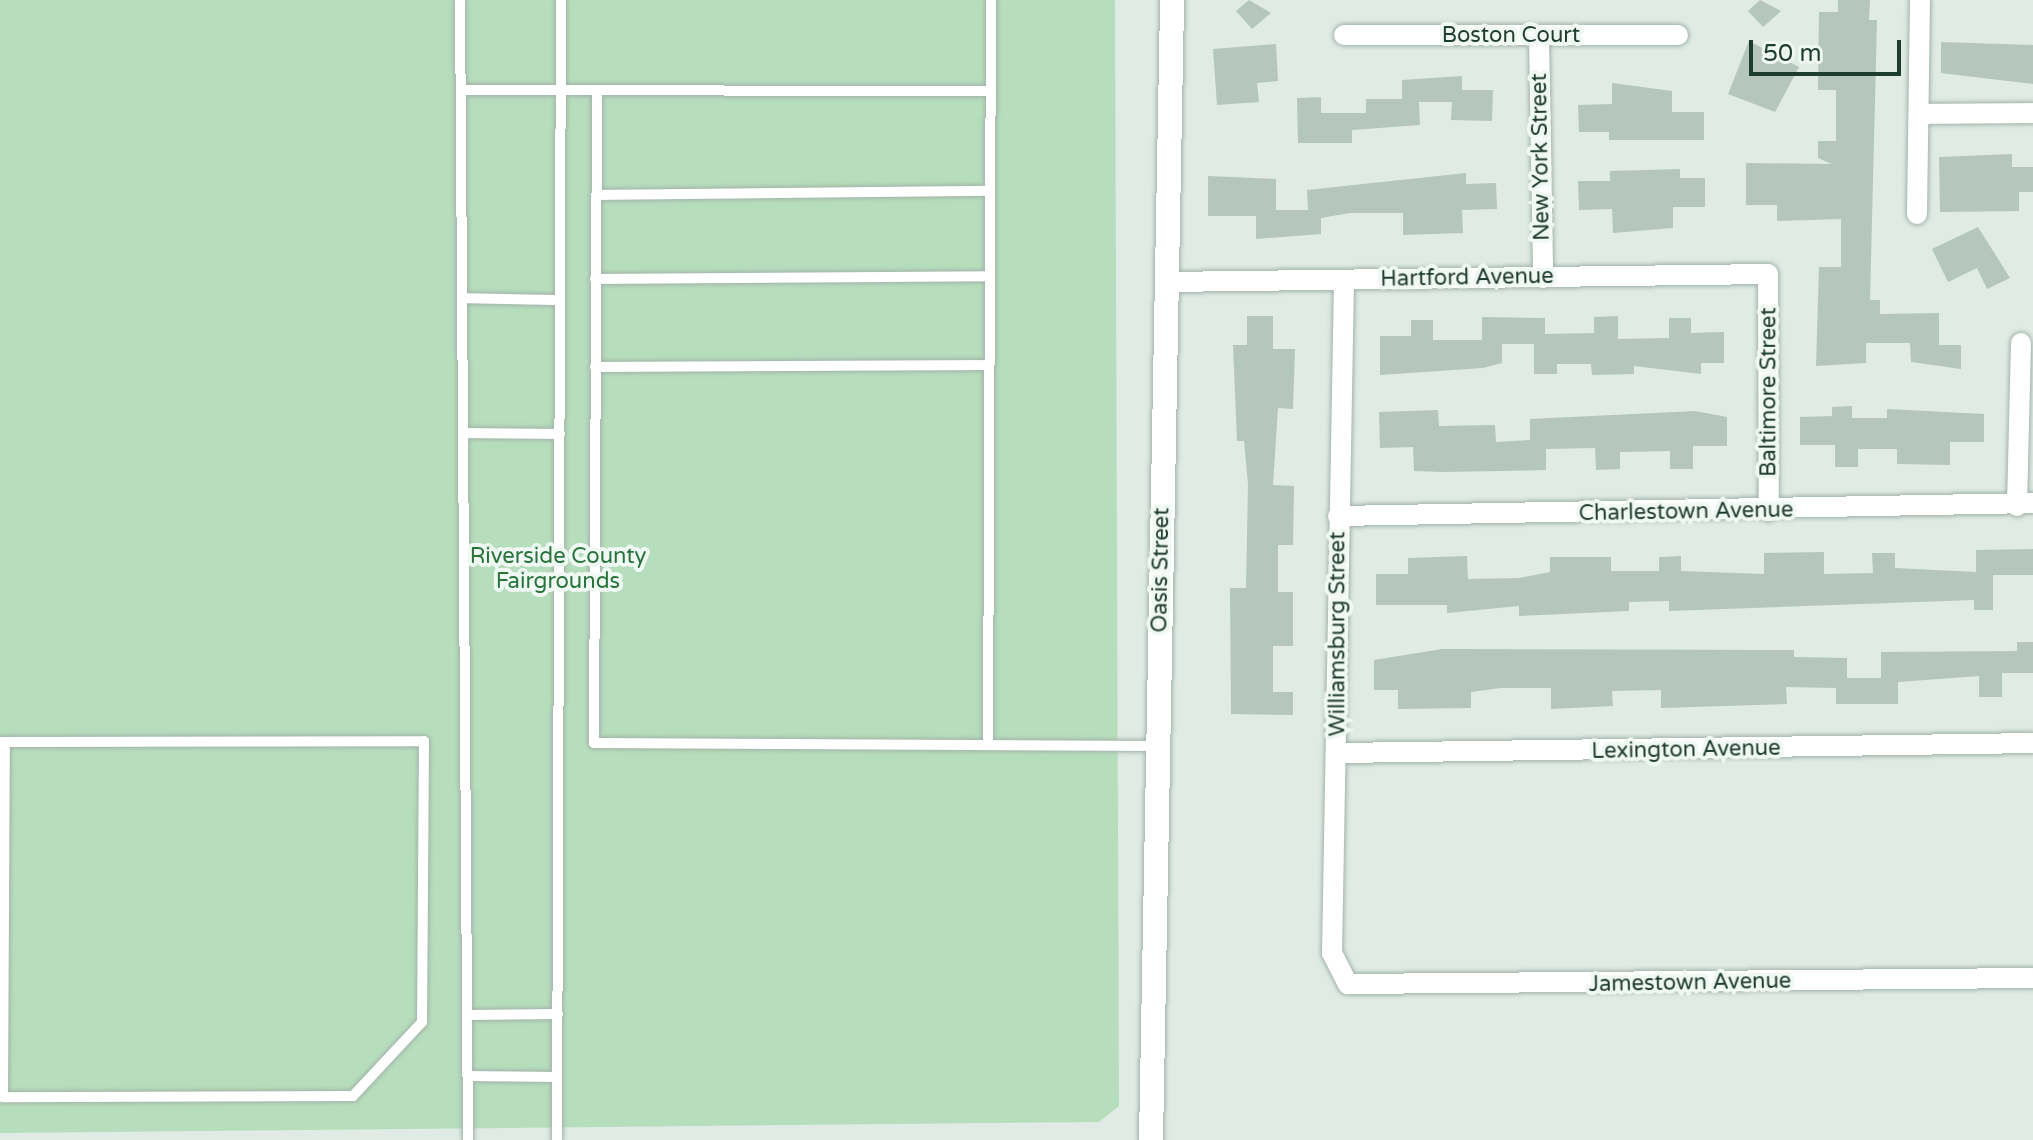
<!DOCTYPE html>
<html>
<head>
<meta charset="utf-8">
<style>
	body { margin:0 }
	#map { position:relative; width:2033px; height:1140px; overflow:hidden; background:#dfebe4; font-family:"Varela Round",sans-serif }
	div>[style] { position:absolute }
	[style*='--x'] { left:calc(var(--x)*1px); top:calc(var(--y)*1px); width:calc(var(--w)*1px); rotate:calc(var(--a)*1deg) }
	.green>* { inset:0; background:#b7debc }
	.building>* { inset:0; background:#b4c6bd }
	.roads { filter:drop-shadow(0 0 2px #a2b3aa) drop-shadow(0 0 2px #a2b3aa) }
	.lane>* { height:10px; margin:-5px; padding:0 5px; transform-origin:5px; border-radius:5px; background:#fff }
	.street>* { height:20px; margin:-10px; padding:0 10px; transform-origin:10px; border-radius:10px; background:#fff }
	.secondary>* { height:24px; margin:-12px; padding:0 12px; transform-origin:12px; border-radius:12px; background:#fff }
	span { translate:-50% -50%; white-space:nowrap; text-align:center; line-height:1.15; -webkit-text-stroke:8px #f0f8f3; paint-order:stroke }
	.street-label { font-size:22px; color:#1f3c30 }
	.park-label { font-size:22px; color:#28743b }
	.scale { position:absolute; left:1749px; top:40px; width:152px; height:36px; box-sizing:border-box; border:4px solid #1f3c30; border-top:0; padding-left:10px; font-size:24px; line-height:28px; white-space:nowrap; color:#1f3c30; -webkit-text-stroke:6px #f0f8f3; paint-order:stroke }
</style>
</head>
<body>
<div id="map">
	<div class="green">
		<div style="clip-path:polygon(0 0,1115px 0,1119px 1106px,1099px 1122px,0 1133px)"></div>
	</div>
	<div class="building">
		<div style="clip-path:polygon(1249px 0,1271px 13px,1252px 29px,1236px 11px)"></div>
		<div style="clip-path:polygon(1760px 0,1781px 11px,1763px 27px,1748px 11px)"></div>
		<div style="clip-path:polygon(1838px 0,1870px 0,1869px 20px,1877px 20px,1870px 300px,1880px 300px,1880px 314px,1939px 313px,1939px 345px,1961px 345px,1961px 369px,1911px 362px,1910px 343px,1866px 343px,1866px 363px,1816px 366px,1819px 267px,1841px 267px,1841px 219px,1777px 221px,1777px 205px,1746px 205px,1746px 163px,1832px 164px,1818px 158px,1818px 141px,1836px 141px,1836px 90px,1818px 90px,1819px 12px,1838px 12px)"></div>
		<div style="clip-path:polygon(1749px 41px,1799px 67px,1775px 112px,1728px 94px)"></div>
		<div style="clip-path:polygon(1941px 42px,2033px 45px,2033px 84px,1941px 73px)"></div>
		<div style="clip-path:polygon(1276px 44px,1278px 81px,1257px 83px,1259px 102px,1217px 105px,1213px 49px)"></div>
		<div style="clip-path:polygon(1462px 76px,1462px 90px,1493px 90px,1492px 121px,1451px 120px,1452px 102px,1419px 102px,1420px 125px,1352px 130px,1352px 143px,1298px 143px,1297px 98px,1321px 97px,1321px 113px,1366px 113px,1366px 99px,1402px 99px,1402px 80px)"></div>
		<div style="clip-path:polygon(1612px 83px,1672px 91px,1672px 112px,1704px 112px,1704px 140px,1609px 140px,1609px 132px,1579px 132px,1578px 105px,1612px 104px)"></div>
		<div style="clip-path:polygon(2012px 154px,2012px 167px,2033px 167px,2033px 192px,2019px 192px,2019px 211px,1940px 212px,1939px 157px)"></div>
		<div style="clip-path:polygon(1680px 169px,1680px 178px,1705px 178px,1705px 207px,1673px 207px,1673px 228px,1613px 233px,1612px 209px,1579px 210px,1578px 181px,1610px 181px,1610px 171px)"></div>
		<div style="clip-path:polygon(1466px 173px,1466px 184px,1496px 183px,1497px 209px,1462px 210px,1463px 233px,1403px 235px,1403px 213px,1350px 213px,1321px 218px,1321px 234px,1256px 239px,1256px 216px,1208px 216px,1208px 176px,1276px 179px,1276px 210px,1308px 210px,1307px 190px)"></div>
		<div style="clip-path:polygon(1978px 227px,2010px 278px,1987px 289px,1977px 268px,1948px 282px,1932px 249px)"></div>
		<div style="clip-path:polygon(1247px 316px,1273px 316px,1273px 349px,1295px 349px,1293px 409px,1278px 408px,1273px 485px,1294px 486px,1293px 545px,1278px 545px,1278px 592px,1293px 592px,1293px 646px,1273px 646px,1273px 692px,1293px 692px,1293px 715px,1231px 714px,1230px 588px,1246px 588px,1248px 484px,1244px 441px,1237px 441px,1233px 345px,1247px 345px)"></div>
		<div style="clip-path:polygon(1618px 316px,1618px 339px,1669px 338px,1669px 318px,1691px 318px,1691px 333px,1724px 332px,1724px 363px,1701px 363px,1701px 374px,1634px 366px,1634px 374px,1592px 375px,1591px 364px,1557px 364px,1557px 374px,1534px 374px,1534px 344px,1502px 344px,1502px 363px,1483px 368px,1380px 375px,1380px 336px,1411px 336px,1411px 320px,1433px 320px,1433px 340px,1482px 340px,1482px 317px,1545px 318px,1545px 334px,1594px 333px,1594px 317px)"></div>
		<div style="clip-path:polygon(1852px 406px,1852px 418px,1887px 418px,1887px 409px,1984px 414px,1984px 442px,1950px 442px,1950px 465px,1897px 464px,1897px 449px,1858px 449px,1858px 467px,1835px 467px,1835px 445px,1800px 445px,1800px 417px,1832px 416px,1832px 407px)"></div>
		<div style="clip-path:polygon(1438px 410px,1439px 426px,1495px 425px,1496px 442px,1530px 440px,1530px 419px,1695px 411px,1727px 417px,1727px 446px,1693px 446px,1693px 469px,1670px 469px,1670px 451px,1620px 452px,1620px 469px,1596px 470px,1595px 448px,1546px 449px,1546px 470px,1443px 472px,1414px 471px,1413px 447px,1380px 448px,1379px 412px)"></div>
		<div style="clip-path:polygon(2033px 549px,2033px 575px,1993px 575px,1993px 610px,1974px 610px,1974px 600px,1669px 611px,1669px 601px,1629px 602px,1629px 611px,1519px 616px,1519px 606px,1447px 613px,1447px 605px,1376px 605px,1376px 574px,1408px 574px,1408px 558px,1467px 556px,1468px 579px,1519px 578px,1550px 572px,1550px 557px,1611px 557px,1611px 571px,1659px 571px,1659px 557px,1681px 556px,1681px 571px,1764px 574px,1764px 553px,1824px 552px,1824px 574px,1873px 573px,1872px 553px,1895px 553px,1895px 568px,1976px 572px,1976px 550px)"></div>
		<div style="clip-path:polygon(2017px 642px,2033px 642px,2033px 673px,2002px 673px,2002px 697px,1979px 697px,1979px 676px,1898px 682px,1898px 704px,1836px 704px,1836px 688px,1786px 687px,1787px 704px,1661px 708px,1661px 690px,1612px 691px,1613px 706px,1551px 709px,1551px 688px,1501px 688px,1471px 692px,1471px 708px,1398px 709px,1398px 690px,1374px 690px,1374px 660px,1442px 649px,1794px 650px,1794px 657px,1847px 658px,1847px 678px,1881px 678px,1881px 652px,2017px 651px)"></div>
	</div>
	<div class="roads">
		<div class="lane">
			<div style="--x:460;--y:0;--w:1140;--a:89.6"></div>
			<div style="--x:461;--y:90;--w:529;--a:0.11"></div>
			<div style="--x:597;--y:91;--w:652;--a:90.26"></div>
			<div style="--x:594;--y:743;--w:564;--a:0.3"></div>
			<div style="--x:596;--y:195;--w:392;--a:-0.6"></div>
			<div style="--x:595;--y:279;--w:393;--a:-0.4"></div>
			<div style="--x:462;--y:298;--w:98;--a:1.2"></div>
			<div style="--x:595;--y:367;--w:392;--a:-0.3"></div>
			<div style="--x:463;--y:433;--w:97;--a:0.6"></div>
			<div style="--x:0;--y:742;--w:424;--a:-0.1"></div>
			<div style="--x:424;--y:741;--w:281;--a:90.4"></div>
			<div style="--x:422;--y:1022;--w:101;--a:133"></div>
			<div style="--x:353;--y:1096;--w:350;--a:179.8"></div>
			<div style="--x:3;--y:1097;--w:355;--a:-89.7"></div>
			<div style="--x:988;--y:745;--w:745;--a:-89.77"></div>
			<div style="--x:467;--y:1015;--w:91;--a:-0.6"></div>
			<div style="--x:468;--y:1076;--w:89;--a:0.6"></div>
			<div style="--x:557;--y:1140;--w:1140;--a:-89.8"></div>
		</div>
		<div class="street">
			<div style="--x:1344;--y:35;--w:334;--a:0"></div>
			<div style="--x:1539;--y:37;--w:241;--a:89"></div>
			<div style="--x:1919;--y:114;--w:114;--a:-0.5"></div>
			<div style="--x:1917;--y:214;--w:214;--a:-89.2"></div>
			<div style="--x:1344;--y:280;--w:673;--a:91.02"></div>
			<div style="--x:1332;--y:953;--w:35;--a:63"></div>
			<div style="--x:1348;--y:984;--w:685;--a:-0.5"></div>
			<div style="--x:1166;--y:282;--w:602;--a:-0.76"></div>
			<div style="--x:1768;--y:274;--w:237;--a:89.8"></div>
			<div style="--x:2017;--y:506;--w:163;--a:-88.6"></div>
			<div style="--x:1338;--y:516;--w:695;--a:-1.07"></div>
			<div style="--x:1338;--y:753;--w:695;--a:-0.82"></div>
		</div>
		<div class="secondary">
			<div style="--x:1151;--y:1140;--w:1140;--a:-88.94"></div>
		</div>
	</div>
	<div class="street-label">
		<span style="left:1511px;top:36px">Boston Court</span>
		<span style="left:1541px;top:157px;rotate:-91deg">New York Street</span>
		<span style="left:1467px;top:278px;rotate:-1deg">Hartford Avenue</span>
		<span style="left:1769px;top:392px;rotate:-90deg">Baltimore Street</span>
		<span style="left:1686px;top:512px;rotate:-1deg">Charlestown Avenue</span>
		<span style="left:1161px;top:570px;rotate:-89deg">Oasis Street</span>
		<span style="left:1338px;top:634px;rotate:-90deg">Williamsburg Street</span>
		<span style="left:1686px;top:750px;rotate:-1deg">Lexington Avenue</span>
		<span style="left:1690px;top:983px;rotate:-1deg">Jamestown Avenue</span>
	</div>
	<div class="park-label">
		<span style="left:558px;top:569px">Riverside County<br>Fairgrounds</span>
	</div>
	<div class="scale">50 m</div>
</div>
</body>
</html>
